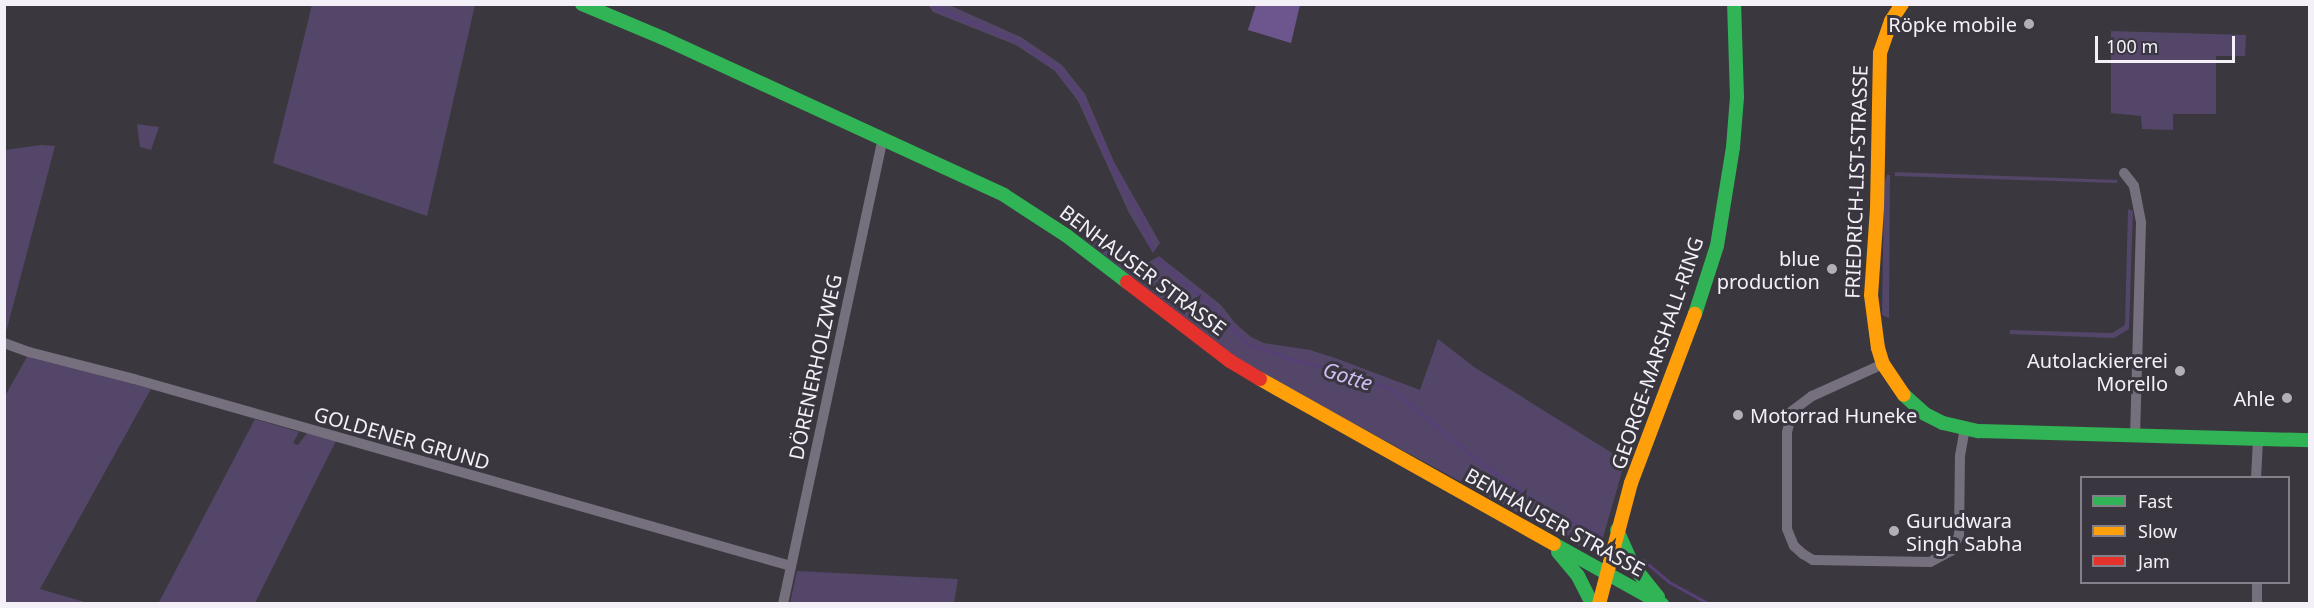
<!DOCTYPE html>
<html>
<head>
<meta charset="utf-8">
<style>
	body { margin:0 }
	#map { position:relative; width:2314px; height:608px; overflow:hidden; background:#3a383e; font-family:"Noto Sans",sans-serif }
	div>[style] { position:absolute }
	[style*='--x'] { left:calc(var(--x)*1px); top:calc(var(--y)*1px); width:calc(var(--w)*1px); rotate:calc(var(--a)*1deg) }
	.green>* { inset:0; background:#534668 }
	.forest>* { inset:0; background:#6d568d }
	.stream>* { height:3px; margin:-1.5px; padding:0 1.5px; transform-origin:1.5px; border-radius:1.5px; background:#574077 }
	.street>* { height:10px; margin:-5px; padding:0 5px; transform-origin:5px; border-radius:5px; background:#76707e }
	.fast>* { height:14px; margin:-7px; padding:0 7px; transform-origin:7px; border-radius:7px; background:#30b455 }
	.slow>* { height:14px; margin:-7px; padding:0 7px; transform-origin:7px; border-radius:7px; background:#ff9f0a }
	.jam>* { height:14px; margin:-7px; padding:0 7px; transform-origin:7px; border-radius:7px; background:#e5322d }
	.dots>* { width:16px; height:16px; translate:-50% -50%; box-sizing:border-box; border:3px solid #393640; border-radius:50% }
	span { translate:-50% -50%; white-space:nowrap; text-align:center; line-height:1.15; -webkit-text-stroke:6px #393640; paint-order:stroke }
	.poi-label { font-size:20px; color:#f3f0f7 }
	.right { translate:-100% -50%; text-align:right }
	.left { translate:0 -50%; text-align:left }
	.street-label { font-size:20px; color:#f3f0f7 }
	.water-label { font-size:21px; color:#d1bdf3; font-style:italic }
	.frame { position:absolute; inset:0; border:6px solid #f3f0f7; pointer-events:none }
	.legend { position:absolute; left:2080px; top:476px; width:210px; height:108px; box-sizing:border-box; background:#393640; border:2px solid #838089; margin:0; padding:8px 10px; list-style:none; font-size:18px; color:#f3f0f7 }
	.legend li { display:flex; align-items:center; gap:12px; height:30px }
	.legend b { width:30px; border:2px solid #838089 }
	.scale { position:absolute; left:2095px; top:36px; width:140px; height:27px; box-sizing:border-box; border:3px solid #f3f0f7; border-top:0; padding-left:8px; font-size:18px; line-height:21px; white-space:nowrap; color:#f3f0f7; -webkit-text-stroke:4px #393640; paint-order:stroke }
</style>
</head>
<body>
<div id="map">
	<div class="green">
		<div style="clip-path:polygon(312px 5px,475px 5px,427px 216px,273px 163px)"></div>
		<div style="clip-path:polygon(928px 5px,949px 5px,1021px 37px,1062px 65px,1085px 94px,1114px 162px,1160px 243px,1153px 253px,1129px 213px,1078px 101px,1055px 71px,1016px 45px,933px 12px)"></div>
		<div style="clip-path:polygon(2111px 31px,2246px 35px,2245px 56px,2216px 56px,2216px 114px,2173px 114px,2173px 130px,2142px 129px,2141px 116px,2111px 113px)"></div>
		<div style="clip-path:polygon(137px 124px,159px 127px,151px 150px,140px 147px)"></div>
		<div style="clip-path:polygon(41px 145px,55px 146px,5px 336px,5px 150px)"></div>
		<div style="clip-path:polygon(1895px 172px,2117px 180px,2117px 183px,1895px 176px)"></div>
		<div style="clip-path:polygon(1887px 175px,1890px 175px,1889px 318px,1882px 315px,1884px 183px)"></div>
		<div style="clip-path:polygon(2128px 209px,2133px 211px,2129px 329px,2114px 338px,2010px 334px,2010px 330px,2112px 333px,2125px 325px)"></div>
		<div style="clip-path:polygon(1081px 237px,1100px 242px,1139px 264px,1146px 264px,1159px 256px,1221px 305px,1235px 323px,1251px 337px,1264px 343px,1310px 350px,1338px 359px,1420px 390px,1438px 339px,1474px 367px,1625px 461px,1602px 541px,1596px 547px,1587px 549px,1579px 546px,1279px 383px,1235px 356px)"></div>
		<div style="clip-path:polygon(28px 355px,151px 389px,40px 589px,88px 603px,5px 604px,5px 396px)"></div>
		<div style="clip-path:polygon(255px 419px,299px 432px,293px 443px,298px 445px,307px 433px,336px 441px,255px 603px,158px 604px)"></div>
		<div style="clip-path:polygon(797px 571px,958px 579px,954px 603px,790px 603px)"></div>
	</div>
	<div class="forest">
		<div style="clip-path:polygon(1256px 5px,1300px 5px,1291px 43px,1248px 30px)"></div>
	</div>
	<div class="stream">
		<div style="--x:934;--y:4;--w:4;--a:63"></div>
		<div style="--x:936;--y:8;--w:88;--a:21.9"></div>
		<div style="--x:1018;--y:41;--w:47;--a:34.7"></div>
		<div style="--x:1057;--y:68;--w:38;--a:50"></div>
		<div style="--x:1081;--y:97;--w:73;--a:65.9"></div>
		<div style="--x:1111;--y:164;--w:64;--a:61"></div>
		<div style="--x:1142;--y:220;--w:31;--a:71"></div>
		<div style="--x:1157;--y:259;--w:72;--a:40.5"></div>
		<div style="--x:1212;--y:306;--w:50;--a:47.4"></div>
		<div style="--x:1246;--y:343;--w:48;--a:19.6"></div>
		<div style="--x:1291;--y:359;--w:51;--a:13.5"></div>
		<div style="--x:1341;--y:371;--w:53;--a:19.8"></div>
		<div style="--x:1391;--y:389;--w:104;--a:39.5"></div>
		<div style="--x:1471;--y:455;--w:82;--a:36"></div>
		<div style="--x:1551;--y:511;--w:55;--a:25.6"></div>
		<div style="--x:1643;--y:560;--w:34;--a:40"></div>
		<div style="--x:1669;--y:582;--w:46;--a:28.8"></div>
	</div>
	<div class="street">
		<div style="--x:2124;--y:173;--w:16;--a:52"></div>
		<div style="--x:2134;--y:186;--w:38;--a:79"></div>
		<div style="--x:2141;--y:223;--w:213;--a:91.6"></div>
		<div style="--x:4;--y:343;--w:27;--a:20"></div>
		<div style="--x:29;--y:352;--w:108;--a:14.4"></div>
		<div style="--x:134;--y:379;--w:683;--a:15.89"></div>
		<div style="--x:1883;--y:364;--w:78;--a:155.7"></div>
		<div style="--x:1812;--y:396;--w:25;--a:143"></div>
		<div style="--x:1792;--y:411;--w:22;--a:103"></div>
		<div style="--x:1787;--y:432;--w:97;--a:90"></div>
		<div style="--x:1787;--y:529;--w:18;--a:68"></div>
		<div style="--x:1794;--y:546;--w:12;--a:42"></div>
		<div style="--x:1803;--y:554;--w:12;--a:31"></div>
		<div style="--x:1813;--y:560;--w:117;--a:1"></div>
		<div style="--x:1930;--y:562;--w:24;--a:-28"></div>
		<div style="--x:1951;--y:551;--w:18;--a:-63"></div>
		<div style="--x:1959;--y:535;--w:79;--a:-89.3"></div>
		<div style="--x:1960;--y:456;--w:27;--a:-80"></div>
		<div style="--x:2256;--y:478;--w:39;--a:-87"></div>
		<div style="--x:2257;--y:582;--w:22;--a:90"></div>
		<div style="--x:783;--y:604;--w:477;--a:-77.9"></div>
	</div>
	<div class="fast">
		<div style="--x:582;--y:4;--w:88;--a:22.8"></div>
		<div style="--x:663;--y:38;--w:375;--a:24.7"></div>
		<div style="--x:1004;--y:195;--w:75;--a:33.1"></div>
		<div style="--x:1067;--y:236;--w:76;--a:37.5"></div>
		<div style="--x:1695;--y:314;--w:71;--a:-72.1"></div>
		<div style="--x:1717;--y:246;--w:100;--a:-80.8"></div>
		<div style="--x:1733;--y:147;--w:50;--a:-85.4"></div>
		<div style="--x:1737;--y:97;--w:93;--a:-91.8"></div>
		<div style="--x:1904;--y:395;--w:28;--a:42"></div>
		<div style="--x:1925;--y:414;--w:20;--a:27"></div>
		<div style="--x:1943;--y:423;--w:37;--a:13"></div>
		<div style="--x:1979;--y:431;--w:331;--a:1.6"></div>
		<div style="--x:1617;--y:530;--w:39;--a:66"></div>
		<div style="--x:1633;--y:566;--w:40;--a:51"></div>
		<div style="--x:1554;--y:544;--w:124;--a:29.1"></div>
		<div style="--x:1558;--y:552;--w:31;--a:50"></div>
		<div style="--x:1578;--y:576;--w:31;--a:63"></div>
	</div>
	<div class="slow">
		<div style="--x:1902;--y:4;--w:20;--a:123"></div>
		<div style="--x:1891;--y:21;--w:34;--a:109"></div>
		<div style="--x:1880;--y:53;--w:155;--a:91.1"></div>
		<div style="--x:1877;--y:208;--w:87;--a:93.9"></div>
		<div style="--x:1871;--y:295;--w:53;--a:82.5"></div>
		<div style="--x:1878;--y:348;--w:17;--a:73"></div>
		<div style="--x:1883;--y:364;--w:37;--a:56"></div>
		<div style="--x:1260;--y:379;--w:337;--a:29.3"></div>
		<div style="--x:1599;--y:604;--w:125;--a:-75.2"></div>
		<div style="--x:1631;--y:483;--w:181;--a:-69.3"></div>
	</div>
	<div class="jam">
		<div style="--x:1127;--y:282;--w:130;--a:37.5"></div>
		<div style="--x:1230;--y:361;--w:35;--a:31"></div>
	</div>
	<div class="dots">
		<div style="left:2029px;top:24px;background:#b2b0b6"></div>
		<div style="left:1832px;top:269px;background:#b2b0b6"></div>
		<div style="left:2180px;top:371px;background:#b2b0b6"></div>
		<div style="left:2287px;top:398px;background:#b2b0b6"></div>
		<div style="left:1738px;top:415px;background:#b2b0b6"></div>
		<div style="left:1894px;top:531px;background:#b2b0b6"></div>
	</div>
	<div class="poi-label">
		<span class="right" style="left:2017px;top:24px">Röpke mobile</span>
		<span class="right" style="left:1820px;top:270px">blue<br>production</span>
		<span class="right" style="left:2168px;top:372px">Autolackiererei<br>Morello</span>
		<span class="right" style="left:2275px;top:398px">Ahle</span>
		<span class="left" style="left:1750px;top:415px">Motorrad Huneke</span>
		<span class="left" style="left:1906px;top:532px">Gurudwara<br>Singh Sabha</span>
	</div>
	<div class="street-label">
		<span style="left:1856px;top:182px;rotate:-88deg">FRIEDRICH-LIST-STRASSE</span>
		<span style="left:1143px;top:270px;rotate:37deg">BENHAUSER STRASSE</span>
		<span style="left:1657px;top:353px;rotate:-71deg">GEORGE-MARSHALL-RING</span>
		<span style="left:815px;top:367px;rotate:-78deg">DÖRENERHOLZWEG</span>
		<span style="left:402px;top:438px;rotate:16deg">GOLDENER GRUND</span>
		<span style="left:1555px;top:522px;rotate:29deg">BENHAUSER STRASSE</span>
	</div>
	<div class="water-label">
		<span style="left:1348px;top:376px;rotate:18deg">Gotte</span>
	</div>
	<div class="frame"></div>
	<ul class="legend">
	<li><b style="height:8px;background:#30b455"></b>Fast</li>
	<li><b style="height:8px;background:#ff9f0a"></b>Slow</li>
	<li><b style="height:8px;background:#e5322d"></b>Jam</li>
	</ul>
	<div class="scale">100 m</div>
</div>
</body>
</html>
